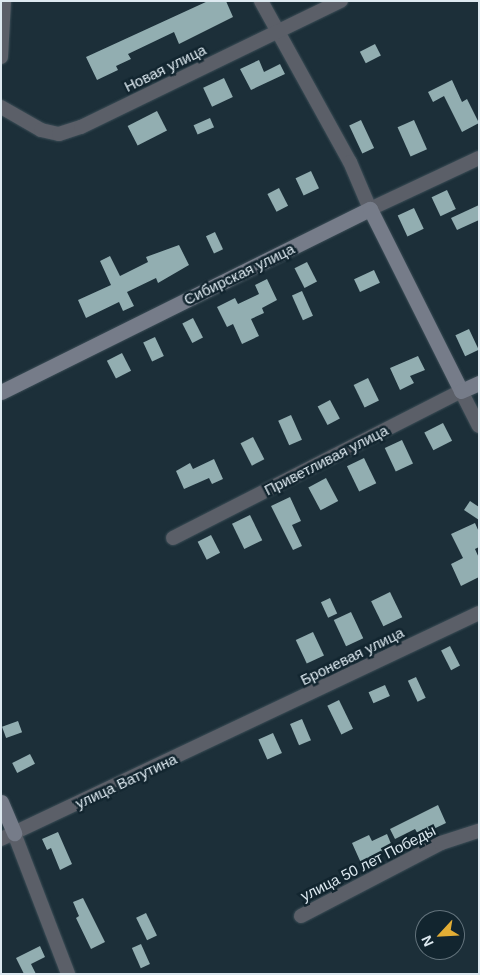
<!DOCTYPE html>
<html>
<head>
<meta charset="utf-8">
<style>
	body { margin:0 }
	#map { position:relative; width:480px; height:975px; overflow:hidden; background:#1c2f39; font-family:Arial,sans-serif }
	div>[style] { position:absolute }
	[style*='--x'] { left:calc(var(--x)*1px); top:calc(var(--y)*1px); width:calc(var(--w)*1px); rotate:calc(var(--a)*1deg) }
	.building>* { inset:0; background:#92aeb1; transform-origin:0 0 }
	.roads { filter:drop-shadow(0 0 1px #3b4d56) drop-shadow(0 0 1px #3b4d56) }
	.street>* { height:14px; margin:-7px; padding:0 7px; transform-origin:7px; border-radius:7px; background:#5b5f68 }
	.secondary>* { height:15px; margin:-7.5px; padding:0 7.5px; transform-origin:7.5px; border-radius:7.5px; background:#767c89 }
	span { translate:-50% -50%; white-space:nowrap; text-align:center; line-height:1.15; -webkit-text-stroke:5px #12252f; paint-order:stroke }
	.street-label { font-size:15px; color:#dde9f0 }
	.frame { position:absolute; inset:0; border:2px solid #dde9f0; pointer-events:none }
	.north { position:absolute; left:415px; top:910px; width:50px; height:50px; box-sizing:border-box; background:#12252f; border:1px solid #63737c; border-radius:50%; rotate:245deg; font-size:14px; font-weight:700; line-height:20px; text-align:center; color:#dde9f0 }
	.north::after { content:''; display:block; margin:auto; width:18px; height:22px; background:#e3ae35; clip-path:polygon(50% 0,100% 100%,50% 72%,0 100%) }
</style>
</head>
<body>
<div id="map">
	<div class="building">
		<div style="clip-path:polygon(208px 1px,226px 1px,233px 17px,179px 44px,174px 32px,128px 54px,131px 59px,116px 66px,118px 70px,97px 80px,86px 57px)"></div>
		<div style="left:375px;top:44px;width:13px;height:17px;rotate:63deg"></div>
		<div style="clip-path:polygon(259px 60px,264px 72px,280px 64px,285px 74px,251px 90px,240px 69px)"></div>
		<div style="left:224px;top:78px;width:21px;height:23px;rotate:65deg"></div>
		<div style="clip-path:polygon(452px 80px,462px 102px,467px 99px,479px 123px,462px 132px,444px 96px,433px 102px,428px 92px)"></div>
		<div style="left:157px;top:111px;width:22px;height:33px;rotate:63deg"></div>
		<div style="left:210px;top:118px;width:10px;height:18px;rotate:66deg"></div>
		<div style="left:361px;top:120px;width:31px;height:13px;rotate:65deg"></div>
		<div style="left:414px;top:120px;width:32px;height:18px;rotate:66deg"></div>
		<div style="left:311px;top:171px;width:19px;height:17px;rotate:65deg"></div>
		<div style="left:279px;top:188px;width:20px;height:13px;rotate:63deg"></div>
		<div style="left:447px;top:190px;width:21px;height:17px;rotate:65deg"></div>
		<div style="clip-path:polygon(479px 205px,479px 220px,457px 230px,451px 218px)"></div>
		<div style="left:414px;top:208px;width:23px;height:18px;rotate:65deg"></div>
		<div style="left:215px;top:232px;width:19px;height:10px;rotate:65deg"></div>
		<div style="clip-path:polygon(179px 245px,189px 265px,158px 283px,156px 278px,127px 292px,134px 306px,123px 311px,119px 302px,86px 318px,78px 300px,111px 285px,100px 261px,110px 256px,120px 276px,148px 262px,146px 257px)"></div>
		<div style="left:307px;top:262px;width:22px;height:14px;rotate:63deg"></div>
		<div style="left:374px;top:270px;width:14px;height:22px;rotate:65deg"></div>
		<div style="clip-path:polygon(267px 279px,277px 300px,262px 308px,264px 313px,251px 319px,259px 336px,242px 344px,233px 324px,227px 327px,217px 307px,235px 298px,238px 304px,259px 294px,255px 285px)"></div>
		<div style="left:302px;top:291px;width:27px;height:11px;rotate:66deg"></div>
		<div style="left:193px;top:318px;width:22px;height:12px;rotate:63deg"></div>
		<div style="left:469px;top:329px;width:23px;height:15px;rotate:65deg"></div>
		<div style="left:155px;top:337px;width:21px;height:13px;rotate:65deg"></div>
		<div style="left:122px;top:353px;width:20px;height:17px;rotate:63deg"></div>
		<div style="clip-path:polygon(418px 356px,425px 370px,410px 376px,414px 383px,400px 390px,390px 368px)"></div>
		<div style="left:368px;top:378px;width:25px;height:16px;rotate:64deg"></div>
		<div style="left:330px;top:400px;width:21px;height:14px;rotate:62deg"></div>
		<div style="left:291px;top:415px;width:27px;height:14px;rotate:66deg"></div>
		<div style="left:443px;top:423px;width:20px;height:21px;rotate:63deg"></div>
		<div style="left:253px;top:437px;width:25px;height:14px;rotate:63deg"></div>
		<div style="left:402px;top:440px;width:26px;height:19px;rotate:65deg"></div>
		<div style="left:364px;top:458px;width:28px;height:19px;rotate:64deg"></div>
		<div style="clip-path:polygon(214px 459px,223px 479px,212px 484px,209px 478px,184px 489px,176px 471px,190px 463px,193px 469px)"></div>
		<div style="left:326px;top:478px;width:26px;height:20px;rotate:62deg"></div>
		<div style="clip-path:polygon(290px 497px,301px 521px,292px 525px,302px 546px,293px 550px,271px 506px)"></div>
		<div style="clip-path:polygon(470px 501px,479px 507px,479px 520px,464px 510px)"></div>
		<div style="left:250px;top:515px;width:28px;height:20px;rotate:64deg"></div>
		<div style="clip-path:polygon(475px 523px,479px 532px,479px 547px,475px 549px,479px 558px,479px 577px,461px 586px,451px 564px,463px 558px,451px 534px)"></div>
		<div style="left:211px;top:535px;width:20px;height:15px;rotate:63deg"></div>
		<div style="left:390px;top:592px;width:28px;height:21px;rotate:64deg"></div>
		<div style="left:330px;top:598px;width:17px;height:10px;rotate:65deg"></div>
		<div style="left:351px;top:612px;width:29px;height:19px;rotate:65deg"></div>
		<div style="left:313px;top:632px;width:26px;height:19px;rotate:65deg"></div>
		<div style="left:450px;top:646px;width:22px;height:10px;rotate:63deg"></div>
		<div style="left:416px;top:677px;width:23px;height:9px;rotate:65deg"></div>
		<div style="left:385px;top:685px;width:12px;height:18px;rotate:66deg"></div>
		<div style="left:339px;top:700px;width:32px;height:13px;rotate:64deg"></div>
		<div style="left:302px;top:719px;width:23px;height:13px;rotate:67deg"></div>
		<div style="left:18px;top:721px;width:12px;height:17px;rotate:70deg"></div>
		<div style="left:273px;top:733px;width:22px;height:16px;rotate:66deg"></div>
		<div style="left:30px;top:754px;width:11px;height:20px;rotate:63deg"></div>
		<div style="clip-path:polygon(438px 805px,446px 823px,419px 836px,415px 829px,395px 839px,390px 829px)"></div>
		<div style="clip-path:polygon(58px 832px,72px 864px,60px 870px,51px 848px,47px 850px,42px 839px)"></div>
		<div style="clip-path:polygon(387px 834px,392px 846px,361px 863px,352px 843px,369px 835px,372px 841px)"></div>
		<div style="clip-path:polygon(83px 898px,105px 942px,91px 949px,76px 918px,79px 916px,73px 902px)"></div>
		<div style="left:146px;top:913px;width:25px;height:11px;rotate:64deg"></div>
		<div style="left:141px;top:944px;width:22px;height:10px;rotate:66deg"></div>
		<div style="clip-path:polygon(40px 946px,45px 957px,31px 964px,36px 974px,24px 974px,16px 958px)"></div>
	</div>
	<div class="roads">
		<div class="street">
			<div style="--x:261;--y:1;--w:184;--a:61.1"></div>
			<div style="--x:350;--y:162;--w:51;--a:66.9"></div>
			<div style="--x:370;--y:209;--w:120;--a:-25.1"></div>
			<div style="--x:1;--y:57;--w:56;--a:-86.9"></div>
			<div style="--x:1;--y:107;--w:46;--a:29.9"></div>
			<div style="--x:41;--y:130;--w:18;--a:13"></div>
			<div style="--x:59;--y:134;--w:23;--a:-18"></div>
			<div style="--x:81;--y:127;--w:289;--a:-25.9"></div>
			<div style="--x:173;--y:538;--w:323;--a:-27"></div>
			<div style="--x:461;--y:391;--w:39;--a:63"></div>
			<div style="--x:14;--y:833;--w:151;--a:69"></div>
			<div style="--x:1;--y:839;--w:529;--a:-25.3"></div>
			<div style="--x:301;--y:916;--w:158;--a:-27.5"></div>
			<div style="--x:441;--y:843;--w:40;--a:-18"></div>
		</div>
		<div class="secondary">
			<div style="--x:1;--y:392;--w:412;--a:-26.4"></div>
			<div style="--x:370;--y:209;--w:203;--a:63.4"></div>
			<div style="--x:461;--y:391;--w:20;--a:-24"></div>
			<div style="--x:1;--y:802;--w:34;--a:67"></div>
		</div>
	</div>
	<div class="street-label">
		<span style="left:165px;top:68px;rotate:-26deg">Новая улица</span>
		<span style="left:239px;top:274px;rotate:-26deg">Сибирская улица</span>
		<span style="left:326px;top:460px;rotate:-27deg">Приветливая улица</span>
		<span style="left:352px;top:656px;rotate:-26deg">Броневая улица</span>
		<span style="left:126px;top:781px;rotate:-25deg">улица Ватутина</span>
		<span style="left:368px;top:863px;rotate:-27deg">улица 50 лет Победы</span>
	</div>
	<div class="frame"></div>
	<div class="north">N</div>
</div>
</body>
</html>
